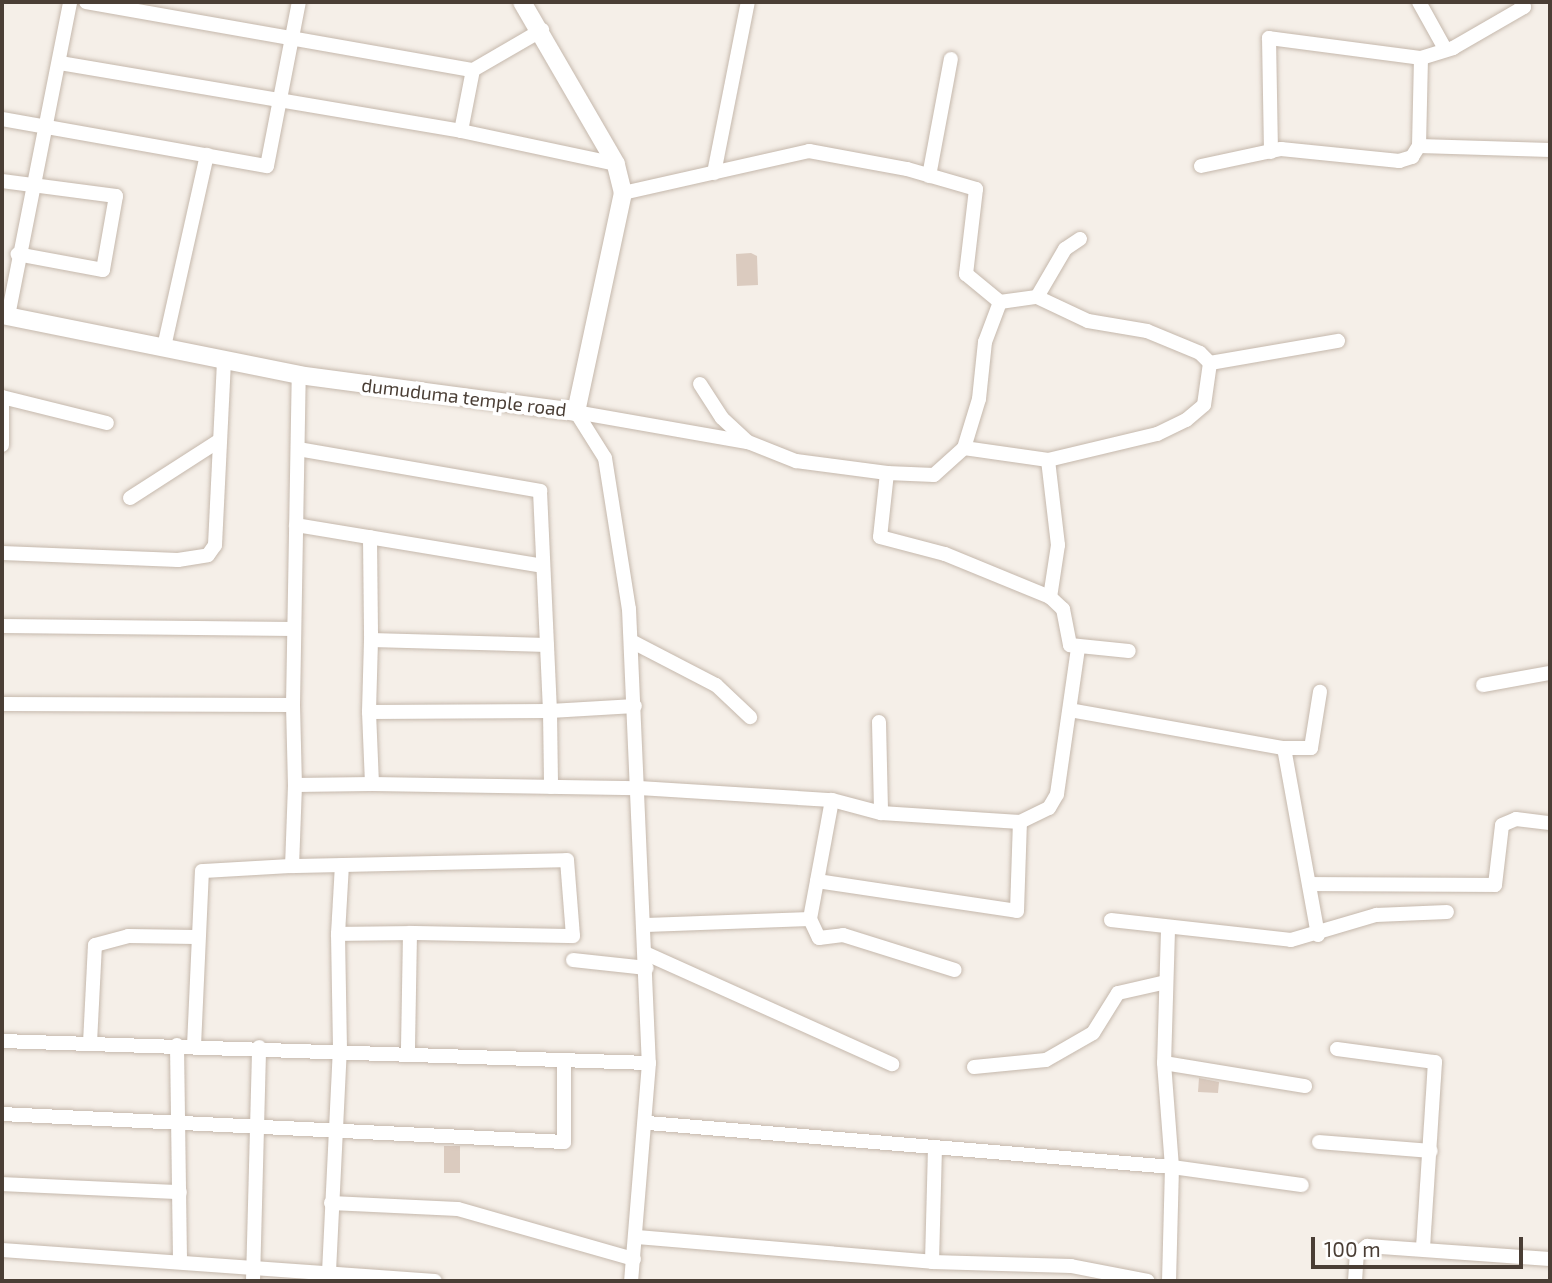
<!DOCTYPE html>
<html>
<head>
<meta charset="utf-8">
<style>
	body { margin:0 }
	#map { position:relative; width:1552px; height:1283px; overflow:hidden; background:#f5efe8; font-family:"Exo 2",sans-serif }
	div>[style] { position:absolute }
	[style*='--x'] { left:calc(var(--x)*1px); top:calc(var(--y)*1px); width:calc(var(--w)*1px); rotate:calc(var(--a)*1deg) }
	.building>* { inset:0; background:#dbcbbf; transform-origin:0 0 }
	.roads { filter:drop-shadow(0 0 2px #c5b8ac) drop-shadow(0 0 2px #c5b8ac) }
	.minor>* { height:14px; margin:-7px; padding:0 7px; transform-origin:7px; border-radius:7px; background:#fff }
	.tertiary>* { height:18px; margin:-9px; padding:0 9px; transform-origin:9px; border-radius:9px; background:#fff }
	span { translate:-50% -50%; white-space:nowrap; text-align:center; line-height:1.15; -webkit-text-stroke:7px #fff; paint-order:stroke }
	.street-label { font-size:19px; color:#4a3e35 }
	.frame { position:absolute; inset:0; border:4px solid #4a3e35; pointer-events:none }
	.scale { position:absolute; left:1311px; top:1237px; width:212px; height:32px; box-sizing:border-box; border:4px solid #4a3e35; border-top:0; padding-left:9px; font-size:21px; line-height:24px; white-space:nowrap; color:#4a3e35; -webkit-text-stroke:5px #fff; paint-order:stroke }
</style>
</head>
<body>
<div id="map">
	<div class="building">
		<div style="clip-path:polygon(751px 253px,757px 256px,758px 285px,737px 286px,736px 254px)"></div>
		<div style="clip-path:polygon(1199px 1078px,1219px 1082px,1218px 1093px,1198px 1092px)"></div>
		<div style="left:444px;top:1146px;width:16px;height:27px"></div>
	</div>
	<div class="roads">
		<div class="minor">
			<div style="--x:86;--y:2;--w:393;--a:10"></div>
			<div style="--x:1419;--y:2;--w:54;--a:61"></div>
			<div style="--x:60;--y:63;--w:407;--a:9.6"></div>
			<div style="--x:461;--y:131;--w:158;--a:12"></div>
			<div style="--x:2;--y:119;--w:269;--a:10.1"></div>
			<div style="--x:267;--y:166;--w:167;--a:-79"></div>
			<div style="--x:461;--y:131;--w:62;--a:-78.9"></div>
			<div style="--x:473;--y:70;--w:80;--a:-30.1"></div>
			<div style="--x:1419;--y:146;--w:88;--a:-88.7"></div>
			<div style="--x:1421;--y:58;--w:34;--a:-17"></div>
			<div style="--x:1453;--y:48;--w:82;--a:-30"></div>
			<div style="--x:1524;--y:7;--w:6;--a:-121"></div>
			<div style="--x:1271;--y:152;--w:114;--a:-91"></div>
			<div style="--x:1269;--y:38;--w:153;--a:7.5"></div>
			<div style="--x:1201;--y:166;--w:82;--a:-12"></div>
			<div style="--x:1281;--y:149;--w:119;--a:5.8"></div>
			<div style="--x:1399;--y:161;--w:14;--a:-17"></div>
			<div style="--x:1412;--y:157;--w:13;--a:-58"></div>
			<div style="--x:1419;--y:146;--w:131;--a:1.7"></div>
			<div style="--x:714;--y:173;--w:174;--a:-78.8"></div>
			<div style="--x:929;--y:176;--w:119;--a:-79.4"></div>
			<div style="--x:2;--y:181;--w:115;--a:7.5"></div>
			<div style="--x:116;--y:196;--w:75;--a:100"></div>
			<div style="--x:103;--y:270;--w:87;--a:-169.5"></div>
			<div style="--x:623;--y:193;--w:191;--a:-12.7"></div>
			<div style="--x:809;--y:151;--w:100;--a:10.4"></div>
			<div style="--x:907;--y:169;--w:72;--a:16.2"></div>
			<div style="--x:976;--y:189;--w:86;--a:96.7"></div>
			<div style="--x:966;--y:274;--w:44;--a:39.5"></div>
			<div style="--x:1000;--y:302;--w:37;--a:-8"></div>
			<div style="--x:1037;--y:297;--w:56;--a:25.2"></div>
			<div style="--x:1088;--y:321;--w:60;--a:9.6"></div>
			<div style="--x:1147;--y:331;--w:57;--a:22.5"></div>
			<div style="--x:1200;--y:353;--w:14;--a:45"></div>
			<div style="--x:1210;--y:363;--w:42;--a:98.1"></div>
			<div style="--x:1204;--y:405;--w:23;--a:140"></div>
			<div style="--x:1186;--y:420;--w:32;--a:154"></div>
			<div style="--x:1157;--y:434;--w:112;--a:166.6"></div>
			<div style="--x:1048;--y:460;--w:86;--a:83.3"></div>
			<div style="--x:1058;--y:545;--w:53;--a:98.7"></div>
			<div style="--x:1037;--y:297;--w:56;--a:-59.7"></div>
			<div style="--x:1065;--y:249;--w:18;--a:-34"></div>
			<div style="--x:8;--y:316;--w:320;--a:-78.8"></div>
			<div style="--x:164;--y:347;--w:197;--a:-77.4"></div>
			<div style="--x:1210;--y:363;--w:130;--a:-9.8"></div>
			<div style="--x:700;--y:384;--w:40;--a:57.1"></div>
			<div style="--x:722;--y:418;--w:35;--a:43"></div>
			<div style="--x:748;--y:442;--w:52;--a:21.6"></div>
			<div style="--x:796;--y:461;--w:92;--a:7.5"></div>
			<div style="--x:887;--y:473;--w:64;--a:96.2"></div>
			<div style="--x:880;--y:537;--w:67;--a:14.7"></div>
			<div style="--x:945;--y:554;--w:113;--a:22.3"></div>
			<div style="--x:1050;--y:597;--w:18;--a:43"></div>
			<div style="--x:1063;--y:609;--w:37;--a:79"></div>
			<div style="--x:1070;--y:645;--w:59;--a:5.8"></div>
			<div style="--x:2;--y:397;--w:108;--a:13.9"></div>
			<div style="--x:576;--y:412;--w:54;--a:57.8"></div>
			<div style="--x:605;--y:458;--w:153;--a:81"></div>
			<div style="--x:629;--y:609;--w:454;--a:87.5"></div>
			<div style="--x:649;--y:1063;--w:219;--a:94.7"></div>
			<div style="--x:576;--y:412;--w:174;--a:10"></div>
			<div style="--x:2;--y:445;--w:48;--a:-90"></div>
			<div style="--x:964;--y:448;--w:85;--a:8.1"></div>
			<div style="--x:298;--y:449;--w:246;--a:9.8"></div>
			<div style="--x:540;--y:491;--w:220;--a:87.4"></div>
			<div style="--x:550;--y:711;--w:85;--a:-3.4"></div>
			<div style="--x:887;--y:473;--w:47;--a:2.4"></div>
			<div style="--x:934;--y:475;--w:40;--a:-42"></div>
			<div style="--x:964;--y:448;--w:51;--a:-73"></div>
			<div style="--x:979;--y:399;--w:57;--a:-84"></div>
			<div style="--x:985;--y:342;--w:43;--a:-69.4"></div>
			<div style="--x:130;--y:498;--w:107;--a:-32.8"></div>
			<div style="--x:296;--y:525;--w:250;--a:9.4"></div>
			<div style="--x:370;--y:537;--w:103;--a:89.4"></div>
			<div style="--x:371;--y:640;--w:176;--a:1.6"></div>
			<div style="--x:2;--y:553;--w:176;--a:2.3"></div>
			<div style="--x:178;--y:560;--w:30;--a:-9"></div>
			<div style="--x:208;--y:555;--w:12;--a:-55"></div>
			<div style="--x:215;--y:545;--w:185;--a:-87.2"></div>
			<div style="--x:2;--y:626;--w:292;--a:0.6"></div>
			<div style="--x:371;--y:640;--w:72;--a:91.6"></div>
			<div style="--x:369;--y:712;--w:181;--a:-0.3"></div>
			<div style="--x:550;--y:711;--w:76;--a:89.2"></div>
			<div style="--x:631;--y:641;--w:96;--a:27.4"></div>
			<div style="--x:716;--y:685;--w:47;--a:43.3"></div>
			<div style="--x:1483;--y:685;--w:68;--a:-10.2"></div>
			<div style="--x:2;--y:704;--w:291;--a:0.2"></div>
			<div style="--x:293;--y:705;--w:330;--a:-89"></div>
			<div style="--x:293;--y:705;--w:80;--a:88.6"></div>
			<div style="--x:1070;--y:710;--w:217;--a:10.1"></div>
			<div style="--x:369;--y:712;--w:72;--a:87.6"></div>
			<div style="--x:372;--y:784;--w:267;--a:0.9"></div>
			<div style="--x:639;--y:788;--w:193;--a:3.6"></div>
			<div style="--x:832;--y:800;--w:121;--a:100.5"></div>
			<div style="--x:879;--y:722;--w:91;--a:88.7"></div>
			<div style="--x:372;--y:784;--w:77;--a:179.3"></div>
			<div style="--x:295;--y:785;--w:81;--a:92.1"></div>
			<div style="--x:292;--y:866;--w:275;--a:-1.2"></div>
			<div style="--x:567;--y:860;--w:76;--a:85.5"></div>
			<div style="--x:573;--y:936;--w:163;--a:-178.9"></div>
			<div style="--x:410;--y:933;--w:120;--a:91"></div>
			<div style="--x:832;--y:800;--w:51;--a:14.9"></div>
			<div style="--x:881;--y:813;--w:139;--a:3.7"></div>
			<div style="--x:1020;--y:822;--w:32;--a:-26"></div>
			<div style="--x:1049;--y:808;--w:16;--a:-60"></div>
			<div style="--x:1057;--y:794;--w:148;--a:-81.8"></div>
			<div style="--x:817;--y:881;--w:202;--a:8.5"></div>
			<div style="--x:1017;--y:911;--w:89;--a:-88.1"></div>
			<div style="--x:1309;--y:884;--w:186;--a:0.3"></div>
			<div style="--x:1495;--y:885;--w:60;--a:-83.3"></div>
			<div style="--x:1502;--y:825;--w:15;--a:-23"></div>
			<div style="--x:1516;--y:819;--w:34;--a:7"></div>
			<div style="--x:1111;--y:920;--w:181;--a:6.3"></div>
			<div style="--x:1291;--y:940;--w:89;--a:-16.4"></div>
			<div style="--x:1376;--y:915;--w:71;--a:-2.4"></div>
			<div style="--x:646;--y:925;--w:164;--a:-2.1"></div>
			<div style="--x:810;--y:919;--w:21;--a:65"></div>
			<div style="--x:819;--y:938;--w:24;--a:-7"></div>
			<div style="--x:843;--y:935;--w:117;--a:17.4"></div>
			<div style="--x:1168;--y:930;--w:133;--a:91.7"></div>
			<div style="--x:1164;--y:1063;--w:104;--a:85.6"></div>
			<div style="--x:1172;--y:1167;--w:131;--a:7.9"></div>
			<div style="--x:338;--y:934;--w:69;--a:-86.7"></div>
			<div style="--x:1318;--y:935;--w:190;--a:-100.3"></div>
			<div style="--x:1284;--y:748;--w:27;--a:0"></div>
			<div style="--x:1311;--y:748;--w:57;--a:-80.9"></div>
			<div style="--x:647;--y:954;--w:269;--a:24.2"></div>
			<div style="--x:573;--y:960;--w:74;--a:6.2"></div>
			<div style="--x:2;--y:1041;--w:647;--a:1.95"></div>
			<div style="--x:90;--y:1043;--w:98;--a:-87.1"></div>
			<div style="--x:95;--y:945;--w:34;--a:-15"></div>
			<div style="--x:128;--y:936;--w:67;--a:0.9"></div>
			<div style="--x:177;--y:1045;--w:217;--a:89.2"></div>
			<div style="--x:194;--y:1046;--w:175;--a:-87.4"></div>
			<div style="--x:202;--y:871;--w:90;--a:-3.2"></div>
			<div style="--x:1337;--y:1049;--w:99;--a:7.6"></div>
			<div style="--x:1435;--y:1062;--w:187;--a:93.7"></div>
			<div style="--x:1164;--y:1063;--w:143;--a:9.3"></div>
			<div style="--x:974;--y:1067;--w:72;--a:-5.6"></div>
			<div style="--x:1046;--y:1060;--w:54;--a:-29.9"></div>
			<div style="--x:1093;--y:1033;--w:47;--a:-58"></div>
			<div style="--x:1118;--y:993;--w:49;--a:-12.9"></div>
			<div style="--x:2;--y:1114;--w:563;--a:2.85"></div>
			<div style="--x:564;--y:1142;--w:82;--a:-90"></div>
			<div style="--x:648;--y:1123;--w:526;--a:4.8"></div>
			<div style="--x:1172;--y:1167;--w:114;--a:91.5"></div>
			<div style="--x:1319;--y:1142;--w:112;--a:4.6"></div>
			<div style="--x:2;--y:1184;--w:178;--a:2.6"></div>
			<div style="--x:331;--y:1203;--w:127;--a:2.7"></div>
			<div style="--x:458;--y:1209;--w:183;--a:15.9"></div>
			<div style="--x:637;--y:1237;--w:296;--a:4.8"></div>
			<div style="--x:932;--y:1262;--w:139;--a:1.6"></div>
			<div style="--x:1071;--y:1266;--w:78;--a:11"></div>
			<div style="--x:2;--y:1250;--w:434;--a:4.1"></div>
			<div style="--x:932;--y:1262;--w:115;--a:-88.5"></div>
			<div style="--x:329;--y:1272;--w:223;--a:-87.2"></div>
			<div style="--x:340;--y:1049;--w:115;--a:-91"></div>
			<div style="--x:338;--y:934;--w:72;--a:-0.8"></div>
			<div style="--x:253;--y:1281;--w:234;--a:-88.5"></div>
			<div style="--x:1355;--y:1281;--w:27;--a:-86"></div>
			<div style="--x:1357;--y:1254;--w:13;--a:-39"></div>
			<div style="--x:1367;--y:1246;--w:183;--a:4.1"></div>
		</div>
		<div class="tertiary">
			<div style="--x:2;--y:315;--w:303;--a:11.4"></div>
			<div style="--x:299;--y:375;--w:279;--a:7.6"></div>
			<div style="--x:576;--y:412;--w:224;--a:-77.9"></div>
			<div style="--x:623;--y:193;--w:30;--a:-104"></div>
			<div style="--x:616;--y:164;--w:187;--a:-120.1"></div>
		</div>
	</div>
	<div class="street-label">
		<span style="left:464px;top:397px;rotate:7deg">dumuduma temple road</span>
	</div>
	<div class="frame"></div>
	<div class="scale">100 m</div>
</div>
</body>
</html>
